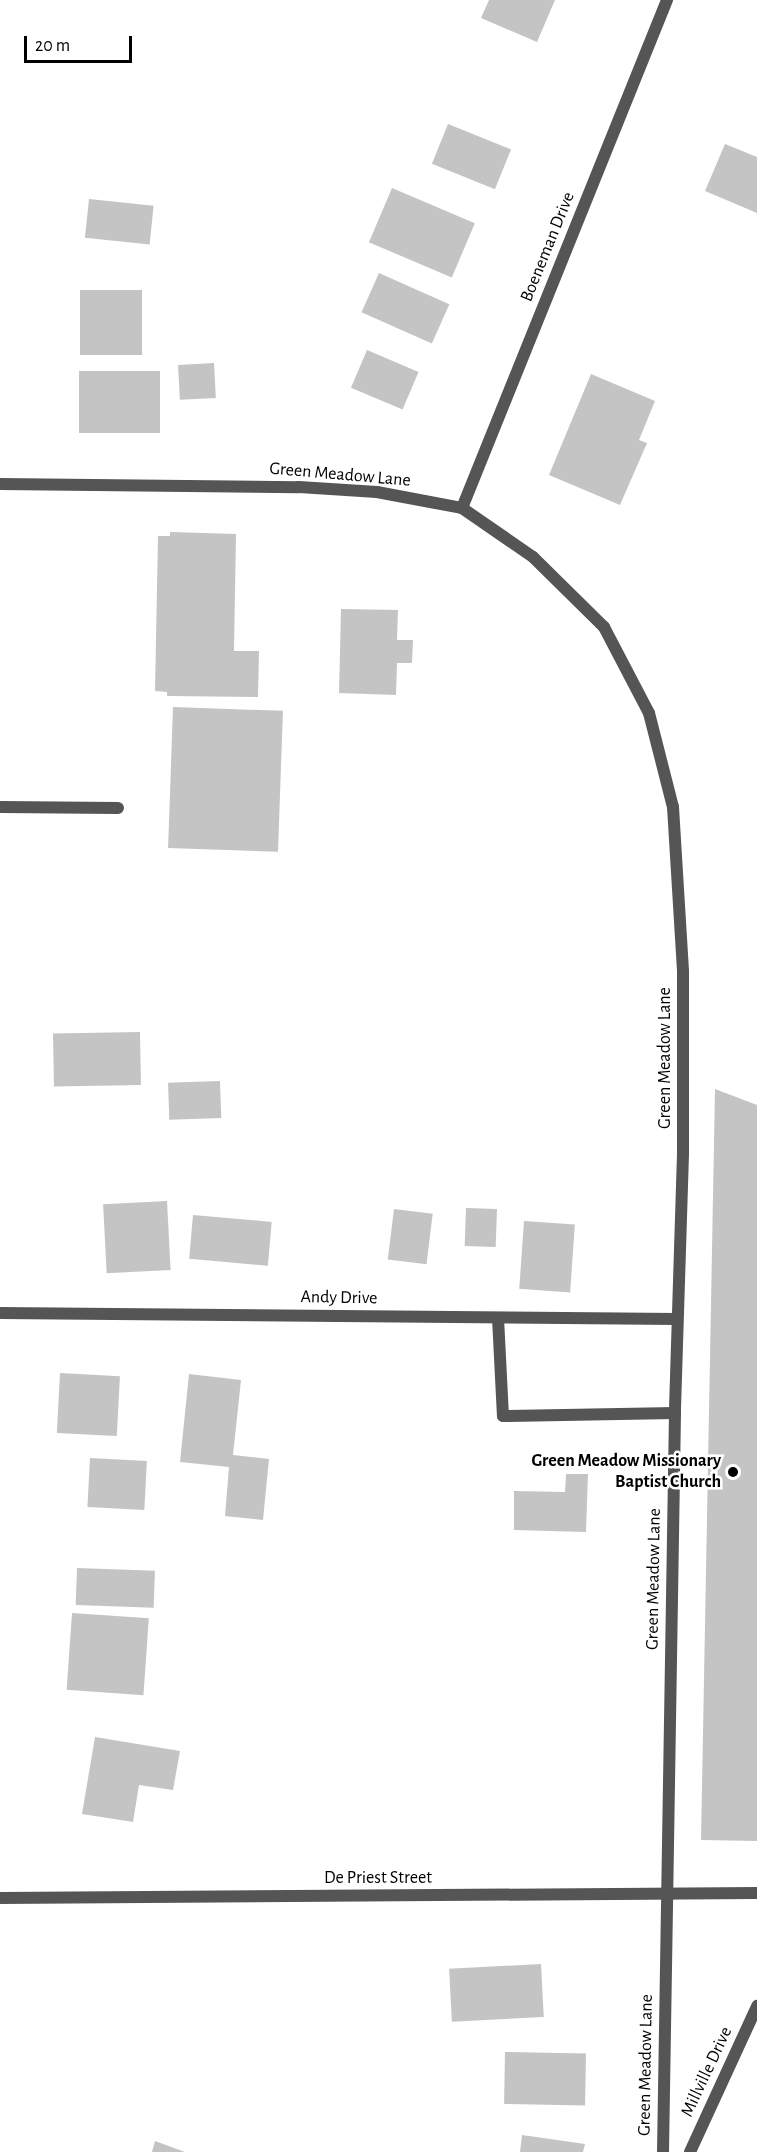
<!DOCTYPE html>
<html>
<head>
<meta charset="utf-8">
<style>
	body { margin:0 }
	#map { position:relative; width:757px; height:2152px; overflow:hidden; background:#fff; font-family:"Alegreya Sans",sans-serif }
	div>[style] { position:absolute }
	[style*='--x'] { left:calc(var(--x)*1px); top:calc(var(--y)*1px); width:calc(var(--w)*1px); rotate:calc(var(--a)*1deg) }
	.building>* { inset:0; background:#c4c4c4; transform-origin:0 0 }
	.service>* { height:12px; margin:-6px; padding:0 6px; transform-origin:6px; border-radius:6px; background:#555 }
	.minor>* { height:12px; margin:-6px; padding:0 6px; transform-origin:6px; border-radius:6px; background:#555 }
	.tertiary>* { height:12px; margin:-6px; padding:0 6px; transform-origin:6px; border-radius:6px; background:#555 }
	.dots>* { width:16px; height:16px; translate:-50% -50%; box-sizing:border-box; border:3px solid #fff; border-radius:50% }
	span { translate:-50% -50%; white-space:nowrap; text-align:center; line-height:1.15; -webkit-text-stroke:5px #fff; paint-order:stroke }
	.street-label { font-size:18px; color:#000 }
	.poi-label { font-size:18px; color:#000; font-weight:700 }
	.right { translate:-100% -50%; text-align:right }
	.scale { position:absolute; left:24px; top:36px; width:108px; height:27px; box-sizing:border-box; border:3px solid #000; border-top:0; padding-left:8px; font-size:18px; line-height:21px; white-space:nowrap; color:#000; -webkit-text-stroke:4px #fff; paint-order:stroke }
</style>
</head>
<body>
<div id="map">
	<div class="building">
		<div style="clip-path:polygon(489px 0,555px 0,537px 42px,481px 18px)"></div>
		<div style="left:448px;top:124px;width:68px;height:43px;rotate:22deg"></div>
		<div style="clip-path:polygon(725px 144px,757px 157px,757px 213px,705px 191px)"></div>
		<div style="left:392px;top:188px;width:90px;height:59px;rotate:23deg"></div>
		<div style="left:89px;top:199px;width:65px;height:39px;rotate:6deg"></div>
		<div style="left:379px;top:273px;width:77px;height:43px;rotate:24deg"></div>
		<div style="left:142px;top:290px;width:65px;height:62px;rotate:90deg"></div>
		<div style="left:367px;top:350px;width:56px;height:41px;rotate:23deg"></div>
		<div style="left:214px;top:363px;width:35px;height:36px;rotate:87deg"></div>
		<div style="left:79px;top:371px;width:81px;height:62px"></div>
		<div style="clip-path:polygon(591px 374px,655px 401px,639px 440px,647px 443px,620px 505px,549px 475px)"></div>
		<div style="clip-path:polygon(170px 532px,236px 534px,234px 651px,259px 651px,258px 697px,167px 696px,167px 692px,155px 691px,158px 536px,170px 536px)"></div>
		<div style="clip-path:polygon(341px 609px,398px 610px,397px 640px,413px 640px,412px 663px,397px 663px,396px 695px,339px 693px)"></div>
		<div style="left:173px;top:707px;width:110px;height:141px;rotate:2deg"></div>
		<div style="left:140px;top:1032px;width:53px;height:87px;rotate:89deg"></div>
		<div style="left:220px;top:1081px;width:37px;height:52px;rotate:88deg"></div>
		<div style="clip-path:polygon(715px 1089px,757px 1105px,757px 1841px,701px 1840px)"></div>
		<div style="left:167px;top:1201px;width:69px;height:64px;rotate:87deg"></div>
		<div style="left:466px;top:1208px;width:31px;height:38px;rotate:2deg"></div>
		<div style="left:394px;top:1209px;width:39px;height:51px;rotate:7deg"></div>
		<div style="left:193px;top:1215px;width:79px;height:44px;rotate:5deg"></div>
		<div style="left:524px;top:1221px;width:51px;height:68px;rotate:4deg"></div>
		<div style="left:60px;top:1373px;width:60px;height:60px;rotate:3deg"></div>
		<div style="clip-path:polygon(189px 1374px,241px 1380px,233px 1455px,269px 1459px,263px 1520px,225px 1516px,229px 1467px,180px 1462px)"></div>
		<div style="left:90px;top:1458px;width:57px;height:49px;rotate:3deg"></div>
		<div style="clip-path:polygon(566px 1474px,588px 1474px,586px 1532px,514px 1530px,514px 1491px,565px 1492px)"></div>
		<div style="left:77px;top:1568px;width:78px;height:37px;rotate:2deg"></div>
		<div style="left:72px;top:1613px;width:77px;height:77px;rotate:4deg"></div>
		<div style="clip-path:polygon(95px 1737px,180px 1751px,173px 1790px,139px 1785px,133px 1822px,82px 1814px)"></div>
		<div style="left:541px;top:1964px;width:53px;height:92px;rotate:87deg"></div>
		<div style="left:505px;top:2052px;width:81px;height:52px;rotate:1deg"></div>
		<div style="clip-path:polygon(522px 2135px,585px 2144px,583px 2152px,520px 2152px)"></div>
		<div style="clip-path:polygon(155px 2141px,185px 2152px,152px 2152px)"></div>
	</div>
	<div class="service">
		<div style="--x:0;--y:807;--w:118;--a:0.5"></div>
		<div style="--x:498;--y:1318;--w:98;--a:87.1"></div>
		<div style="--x:503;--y:1416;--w:172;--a:-1"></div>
	</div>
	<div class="minor">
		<div style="--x:0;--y:484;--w:299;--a:0.6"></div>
		<div style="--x:299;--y:487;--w:78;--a:3.7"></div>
		<div style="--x:377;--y:492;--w:86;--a:10.7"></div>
		<div style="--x:462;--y:508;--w:86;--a:34.6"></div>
		<div style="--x:533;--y:557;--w:100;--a:44.6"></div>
		<div style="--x:604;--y:627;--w:97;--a:62.4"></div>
		<div style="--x:649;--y:713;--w:97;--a:75.7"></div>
		<div style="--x:673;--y:807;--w:165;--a:86.5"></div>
		<div style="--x:683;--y:972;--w:182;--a:90"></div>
		<div style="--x:683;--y:1154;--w:259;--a:91.8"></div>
		<div style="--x:675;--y:1413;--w:739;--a:90.93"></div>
		<div style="--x:462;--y:508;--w:548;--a:-68.02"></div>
		<div style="--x:0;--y:1313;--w:677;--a:0.51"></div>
		<div style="--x:690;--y:2152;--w:161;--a:-65.3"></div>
	</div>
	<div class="tertiary">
		<div style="--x:0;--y:1898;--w:757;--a:-0.38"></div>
	</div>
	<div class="dots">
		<div style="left:733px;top:1472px;background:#000"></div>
	</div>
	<div class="street-label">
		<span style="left:548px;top:247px;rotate:-68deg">Boeneman Drive</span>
		<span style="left:340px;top:475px;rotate:5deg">Green Meadow Lane</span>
		<span style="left:665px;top:1058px;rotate:-90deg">Green Meadow Lane</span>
		<span style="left:339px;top:1298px;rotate:1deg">Andy Drive</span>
		<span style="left:654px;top:1579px;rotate:-89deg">Green Meadow Lane</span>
		<span style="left:378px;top:1878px">De Priest Street</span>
		<span style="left:646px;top:2065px;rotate:-89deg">Green Meadow Lane</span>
		<span style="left:707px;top:2072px;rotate:-65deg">Millville Drive</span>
	</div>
	<div class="poi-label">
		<span class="right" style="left:721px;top:1472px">Green Meadow Missionary<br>Baptist Church</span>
	</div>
	<div class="scale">20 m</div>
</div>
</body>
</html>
